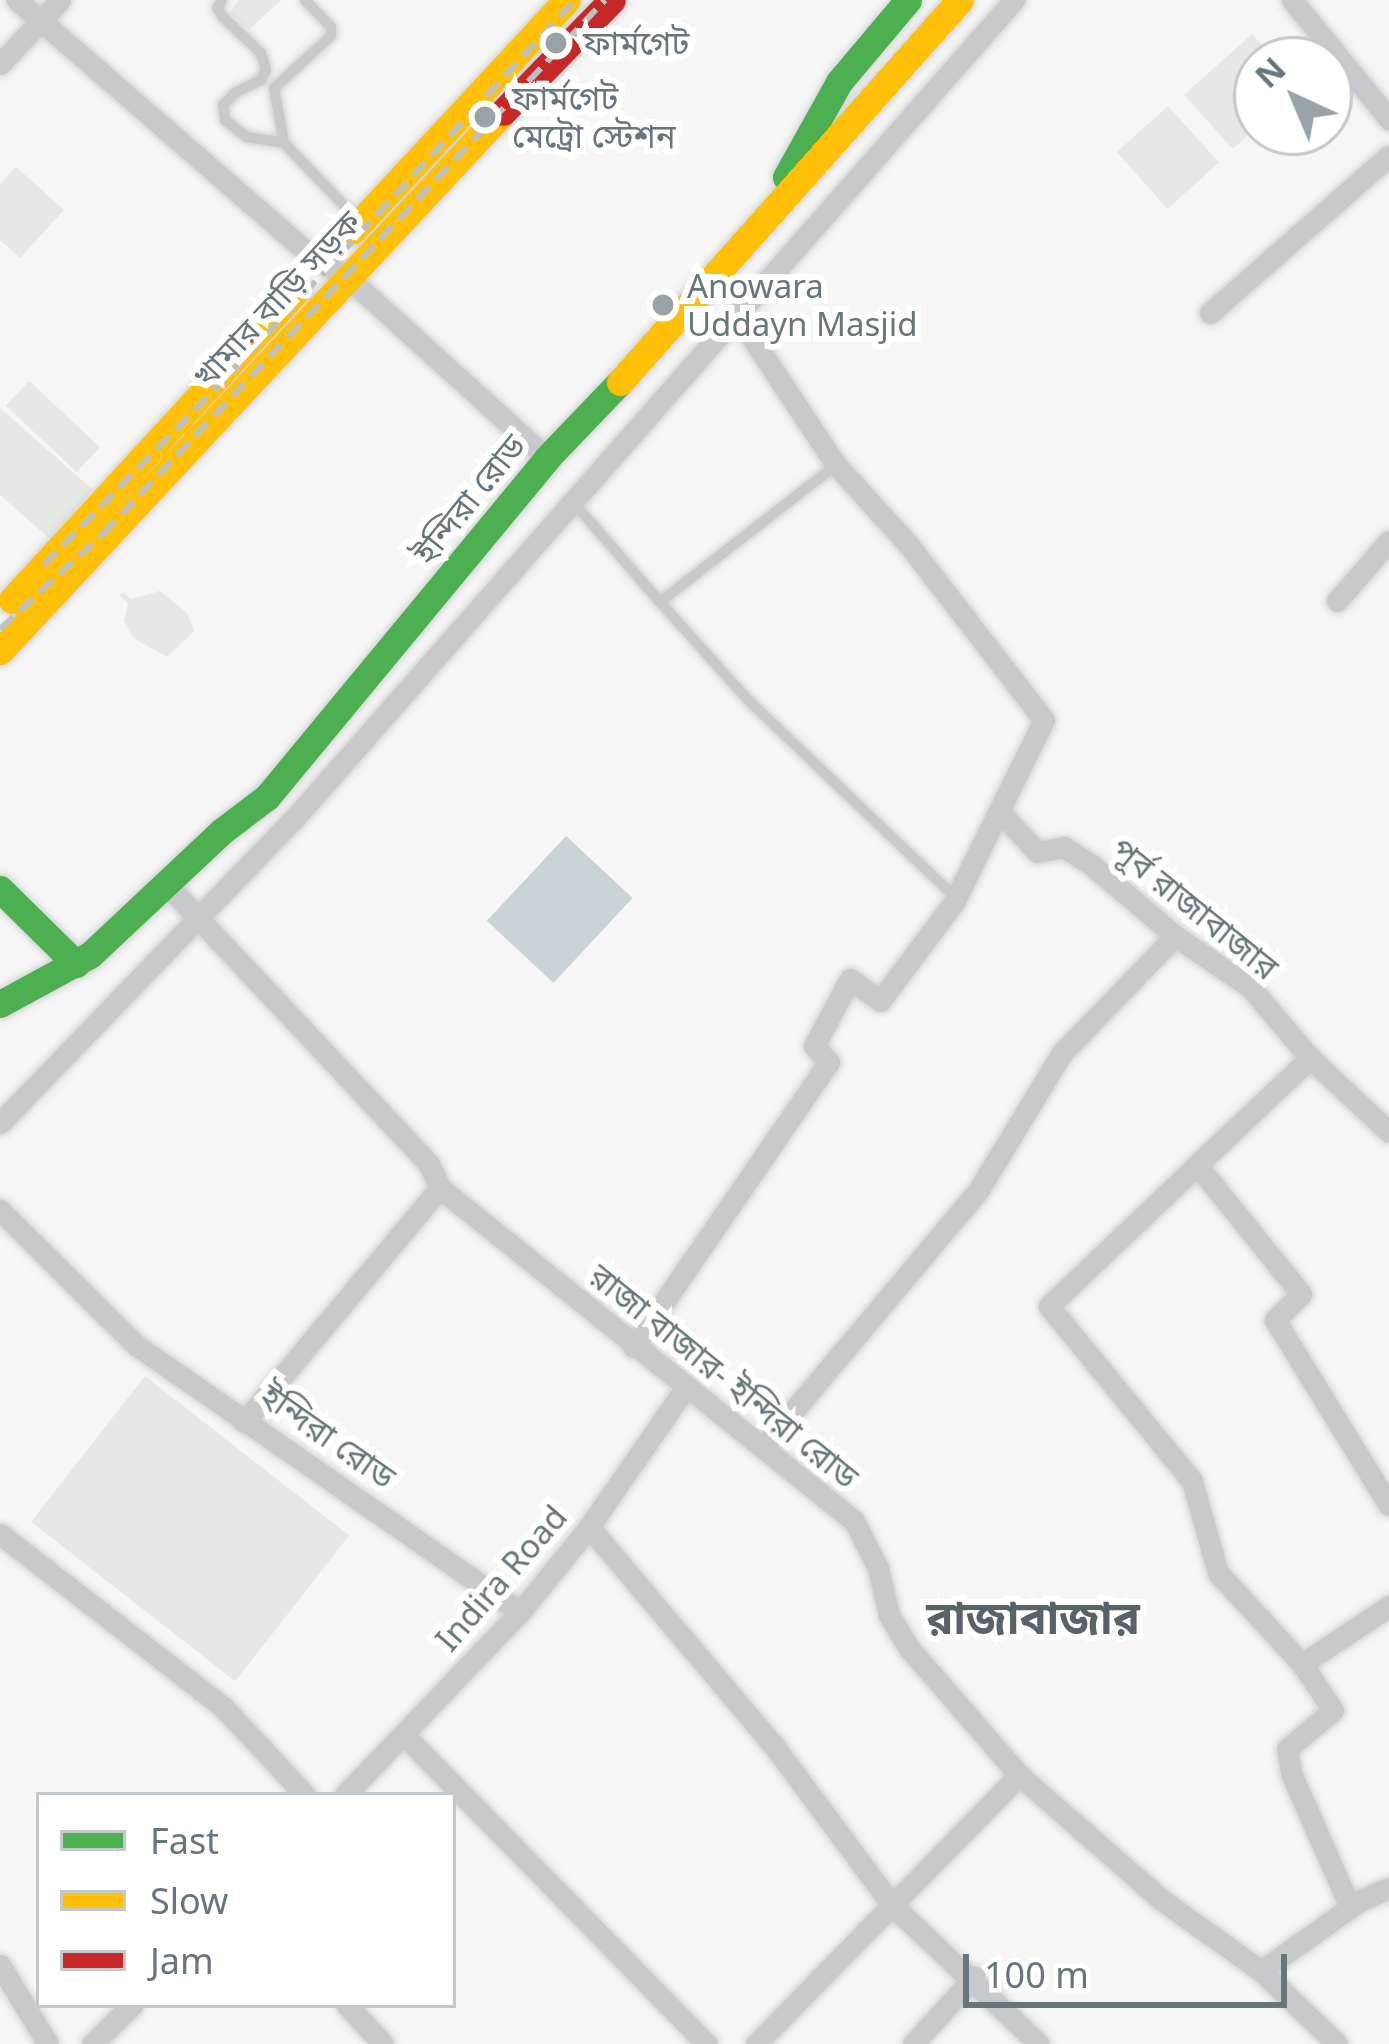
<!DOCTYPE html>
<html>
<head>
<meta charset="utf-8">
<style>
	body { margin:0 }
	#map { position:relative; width:1389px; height:2044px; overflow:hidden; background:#f6f6f6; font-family:"Noto Sans","Noto Sans Bengali",sans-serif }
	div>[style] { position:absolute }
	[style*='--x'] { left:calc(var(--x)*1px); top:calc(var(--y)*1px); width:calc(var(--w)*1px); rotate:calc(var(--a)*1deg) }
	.green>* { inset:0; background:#e6e8e3; transform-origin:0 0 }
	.water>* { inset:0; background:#c9d2d4; transform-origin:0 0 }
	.roads { filter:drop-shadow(0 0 3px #d2d3d3) drop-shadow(0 0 3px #d2d3d3) }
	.lane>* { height:10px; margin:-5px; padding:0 5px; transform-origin:5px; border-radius:5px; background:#c7c9ca }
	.street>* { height:21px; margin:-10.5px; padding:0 10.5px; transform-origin:10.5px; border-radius:10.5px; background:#c7c9ca }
	.fast>* { height:27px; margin:-13.5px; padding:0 13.5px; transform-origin:13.5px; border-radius:13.5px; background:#4caf50 }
	.slow>* { height:27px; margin:-13.5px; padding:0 13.5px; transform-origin:13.5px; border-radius:13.5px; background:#ffc107 }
	.jam>* { height:27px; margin:-13.5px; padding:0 13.5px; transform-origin:13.5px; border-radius:13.5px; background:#c62828 }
	.rail>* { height:6px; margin-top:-3px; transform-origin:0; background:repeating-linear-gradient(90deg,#bec0c0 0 18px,transparent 0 27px) }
	.dots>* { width:33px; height:33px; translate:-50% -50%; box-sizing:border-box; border:6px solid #fff; border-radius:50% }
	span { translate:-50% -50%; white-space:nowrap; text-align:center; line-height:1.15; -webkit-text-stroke:12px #fff; paint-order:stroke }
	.poi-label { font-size:33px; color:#66767c }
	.left { translate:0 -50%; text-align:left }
	.street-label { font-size:33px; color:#66767c }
	.district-label { font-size:45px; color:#576368; font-weight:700 }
	.legend { position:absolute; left:36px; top:1792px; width:420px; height:216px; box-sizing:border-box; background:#fff; border:3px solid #c2c8cb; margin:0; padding:15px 21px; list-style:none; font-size:36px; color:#66767c }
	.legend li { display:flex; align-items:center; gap:24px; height:60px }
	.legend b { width:60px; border:3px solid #c2c8cb }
	.north { position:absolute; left:1233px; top:36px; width:120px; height:120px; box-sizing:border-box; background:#fff; border:3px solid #c2c8cb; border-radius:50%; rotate:316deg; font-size:33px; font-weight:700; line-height:48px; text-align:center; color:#66767c }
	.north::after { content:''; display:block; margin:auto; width:42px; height:54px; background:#98a3a7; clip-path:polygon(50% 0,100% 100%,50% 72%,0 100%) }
	.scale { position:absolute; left:963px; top:1954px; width:324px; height:54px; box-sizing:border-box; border:6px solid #66767c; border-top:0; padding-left:15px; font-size:36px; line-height:42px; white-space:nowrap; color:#66767c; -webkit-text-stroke:9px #fff; paint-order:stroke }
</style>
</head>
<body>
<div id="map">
	<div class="green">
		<div style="clip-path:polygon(238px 0,281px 0,249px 30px,230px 13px)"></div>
		<div style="clip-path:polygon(1252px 34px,1276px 60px,1257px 60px,1257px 127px,1233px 149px,1184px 95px)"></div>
		<div style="left:1168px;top:106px;width:76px;height:69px;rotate:48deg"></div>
		<div style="clip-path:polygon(16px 167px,64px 210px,20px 258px,0 240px,0 184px)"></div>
		<div style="left:29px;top:381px;width:97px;height:34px;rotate:43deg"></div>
		<div style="clip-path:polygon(0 408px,93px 490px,50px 539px,0 495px)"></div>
		<div style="clip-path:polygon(160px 591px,187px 613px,194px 631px,167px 657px,133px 638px,124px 620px,128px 603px,119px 595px,123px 592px,131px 599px)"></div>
		<div style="left:145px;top:1376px;width:259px;height:185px;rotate:38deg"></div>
	</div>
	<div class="water">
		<div style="left:566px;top:836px;width:91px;height:116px;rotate:43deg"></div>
	</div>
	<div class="roads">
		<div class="lane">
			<div style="--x:222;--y:0;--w:9;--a:122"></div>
			<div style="--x:217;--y:8;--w:11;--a:56"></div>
			<div style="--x:223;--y:17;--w:52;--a:43.5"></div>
			<div style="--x:261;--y:53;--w:18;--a:74"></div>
			<div style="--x:266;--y:70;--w:11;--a:117"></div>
			<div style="--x:261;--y:80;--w:28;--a:154"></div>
			<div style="--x:236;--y:92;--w:18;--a:135"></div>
			<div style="--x:223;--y:105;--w:15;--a:82"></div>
			<div style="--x:225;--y:120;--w:28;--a:38"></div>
			<div style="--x:247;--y:137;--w:37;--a:9"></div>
			<div style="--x:284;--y:143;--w:104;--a:46.2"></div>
			<div style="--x:284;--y:143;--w:56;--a:-100.3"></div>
			<div style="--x:274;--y:88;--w:77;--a:-42.4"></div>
			<div style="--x:331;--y:36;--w:9;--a:-90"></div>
			<div style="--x:331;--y:27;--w:37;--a:-134"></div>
			<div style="--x:573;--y:502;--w:133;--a:49"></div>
			<div style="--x:660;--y:602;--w:223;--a:-37.9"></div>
			<div style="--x:660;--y:602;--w:132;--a:48.1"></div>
			<div style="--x:748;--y:700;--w:287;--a:43.6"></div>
		</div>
		<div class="street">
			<div style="--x:17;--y:0;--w:387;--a:41"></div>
			<div style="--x:309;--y:254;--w:43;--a:30.7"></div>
			<div style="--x:346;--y:276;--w:271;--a:42.2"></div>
			<div style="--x:1292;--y:0;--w:154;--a:50.8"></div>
			<div style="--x:0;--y:64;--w:88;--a:-46.8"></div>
			<div style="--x:1210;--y:313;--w:238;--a:-41.3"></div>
			<div style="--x:1337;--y:601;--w:79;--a:-49.1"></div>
			<div style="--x:1001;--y:813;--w:53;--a:47.3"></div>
			<div style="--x:1037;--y:852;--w:27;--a:-10"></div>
			<div style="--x:1064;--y:847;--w:33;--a:33"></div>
			<div style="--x:1092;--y:865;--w:109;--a:40.5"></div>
			<div style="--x:1175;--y:936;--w:91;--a:34.2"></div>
			<div style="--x:1250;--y:987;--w:93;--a:49.8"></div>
			<div style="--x:1310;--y:1058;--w:108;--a:43.1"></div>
			<div style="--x:168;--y:886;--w:381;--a:46.8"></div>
			<div style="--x:429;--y:1164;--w:26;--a:65"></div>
			<div style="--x:440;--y:1188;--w:531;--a:38.81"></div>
			<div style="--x:854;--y:1521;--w:53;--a:62.9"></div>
			<div style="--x:878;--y:1568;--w:48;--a:76.8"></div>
			<div style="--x:889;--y:1615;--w:39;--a:59"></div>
			<div style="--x:909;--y:1648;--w:168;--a:49.1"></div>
			<div style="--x:1019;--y:1775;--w:191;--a:41.2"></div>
			<div style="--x:1163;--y:1901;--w:120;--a:35.5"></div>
			<div style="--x:1261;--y:1971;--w:105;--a:43.8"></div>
			<div style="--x:0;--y:1123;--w:421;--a:-46"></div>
			<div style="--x:293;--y:820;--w:1092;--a:-48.68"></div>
			<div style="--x:1197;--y:1165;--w:156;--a:-43.4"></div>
			<div style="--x:0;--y:1210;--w:192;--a:44.8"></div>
			<div style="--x:136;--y:1345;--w:468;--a:34.8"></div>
			<div style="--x:633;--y:1347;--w:346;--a:-55.5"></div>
			<div style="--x:829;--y:1062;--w:22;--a:-133"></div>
			<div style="--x:814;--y:1046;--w:76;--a:-61.8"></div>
			<div style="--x:850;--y:979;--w:37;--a:36"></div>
			<div style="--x:880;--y:1001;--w:124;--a:-53.2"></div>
			<div style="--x:954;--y:902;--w:203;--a:-63.7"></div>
			<div style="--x:1044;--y:720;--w:222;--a:-127.7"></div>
			<div style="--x:908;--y:544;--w:107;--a:-132.3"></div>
			<div style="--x:836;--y:465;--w:178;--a:-123.5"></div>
			<div style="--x:244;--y:1422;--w:305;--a:-50.1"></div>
			<div style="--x:763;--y:1447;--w:334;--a:-50"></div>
			<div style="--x:978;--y:1191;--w:162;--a:-58.7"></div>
			<div style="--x:1062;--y:1053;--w:163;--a:-46"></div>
			<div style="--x:589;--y:1527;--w:287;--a:49.8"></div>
			<div style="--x:774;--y:1746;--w:198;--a:53.4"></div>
			<div style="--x:892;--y:1905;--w:202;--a:43.4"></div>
			<div style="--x:0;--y:1534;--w:284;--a:37.8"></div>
			<div style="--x:224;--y:1708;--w:119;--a:47"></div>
			<div style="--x:1302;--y:1664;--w:105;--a:-33.7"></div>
			<div style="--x:404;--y:1735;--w:433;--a:45.6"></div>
			<div style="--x:345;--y:1795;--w:253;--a:-46.3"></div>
			<div style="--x:520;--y:1612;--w:109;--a:-50.9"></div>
			<div style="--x:589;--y:1527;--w:170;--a:-55.3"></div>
			<div style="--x:1350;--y:1907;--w:146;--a:-113.8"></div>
			<div style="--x:1291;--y:1773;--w:24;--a:-99"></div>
			<div style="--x:1287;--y:1749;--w:60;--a:-40.3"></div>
			<div style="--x:1333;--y:1710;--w:55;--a:-124"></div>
			<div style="--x:1302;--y:1664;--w:124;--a:-132.7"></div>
			<div style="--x:1218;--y:1573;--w:96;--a:-105.8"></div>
			<div style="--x:1192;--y:1481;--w:226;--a:-129.3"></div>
			<div style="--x:1049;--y:1306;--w:204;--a:-43.6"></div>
			<div style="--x:1197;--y:1165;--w:166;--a:51.1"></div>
			<div style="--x:1301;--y:1294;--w:37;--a:135"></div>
			<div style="--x:1275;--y:1320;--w:217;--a:58.4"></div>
			<div style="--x:0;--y:1965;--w:92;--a:58.7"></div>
			<div style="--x:1261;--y:1971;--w:123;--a:-35.4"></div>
			<div style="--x:1361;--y:1900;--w:30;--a:-23"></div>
			<div style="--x:347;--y:2005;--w:53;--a:47.3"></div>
			<div style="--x:92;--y:2044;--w:56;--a:-44.3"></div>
			<div style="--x:756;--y:2044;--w:376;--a:-45.6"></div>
			<div style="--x:913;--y:2044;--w:91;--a:-47.7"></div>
		</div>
		<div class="fast">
			<div style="--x:786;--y:177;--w:109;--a:-60.8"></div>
			<div style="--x:839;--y:82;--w:107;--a:-49.9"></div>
			<div style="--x:0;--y:889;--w:107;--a:44.6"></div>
			<div style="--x:0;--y:1004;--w:102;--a:-28.6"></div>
			<div style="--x:90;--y:955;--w:181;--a:-43.2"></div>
			<div style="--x:222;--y:831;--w:56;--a:-37.1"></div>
			<div style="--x:267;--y:797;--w:440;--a:-50.4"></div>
			<div style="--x:547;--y:458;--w:105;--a:-46.2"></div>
		</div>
		<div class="slow">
			<div style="--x:353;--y:230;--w:314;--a:-47.1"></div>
			<div style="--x:620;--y:382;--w:511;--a:-48.33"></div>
			<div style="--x:12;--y:600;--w:421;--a:-47.4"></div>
			<div style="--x:0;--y:651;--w:737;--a:-46.98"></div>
		</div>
		<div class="jam">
			<div style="--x:503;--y:112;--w:156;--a:-45.8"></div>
		</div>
	</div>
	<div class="rail">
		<div style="--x:44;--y:565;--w:267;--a:-45.8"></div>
		<div style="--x:230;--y:374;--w:509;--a:-47.31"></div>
		<div style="--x:0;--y:629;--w:140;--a:-42.7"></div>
		<div style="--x:103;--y:534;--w:733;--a:-46.77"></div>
	</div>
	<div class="dots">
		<div style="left:556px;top:43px;background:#98a3a7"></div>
		<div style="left:485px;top:117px;background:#98a3a7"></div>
		<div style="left:663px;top:305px;background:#98a3a7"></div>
	</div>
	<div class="poi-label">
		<span class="left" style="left:583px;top:43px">ফার্মগেট</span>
		<span class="left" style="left:512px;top:117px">ফার্মগেট<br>মেট্রো স্টেশন</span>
		<span class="left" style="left:687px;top:305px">Anowara<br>Uddayn Masjid</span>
	</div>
	<div class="street-label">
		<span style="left:277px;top:299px;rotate:-47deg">খামার বাড়ি সড়ক</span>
		<span style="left:469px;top:499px;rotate:-51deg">ইন্দিরা রোড</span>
		<span style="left:1195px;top:908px;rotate:39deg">পূর্ব রাজাবাজার</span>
		<span style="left:724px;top:1376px;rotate:39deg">রাজা বাজার- ইন্দিরা রোড</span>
		<span style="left:328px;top:1436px;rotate:35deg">ইন্দিরা রোড</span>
		<span style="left:501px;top:1578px;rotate:-49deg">Indira Road</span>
	</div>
	<div class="district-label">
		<span style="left:1033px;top:1617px">রাজাবাজার</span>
	</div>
	<ul class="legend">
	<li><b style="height:15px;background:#4caf50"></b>Fast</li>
	<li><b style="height:15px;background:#ffc107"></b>Slow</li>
	<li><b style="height:15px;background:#c62828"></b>Jam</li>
	</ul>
	<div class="north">N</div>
	<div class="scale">100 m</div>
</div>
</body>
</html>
